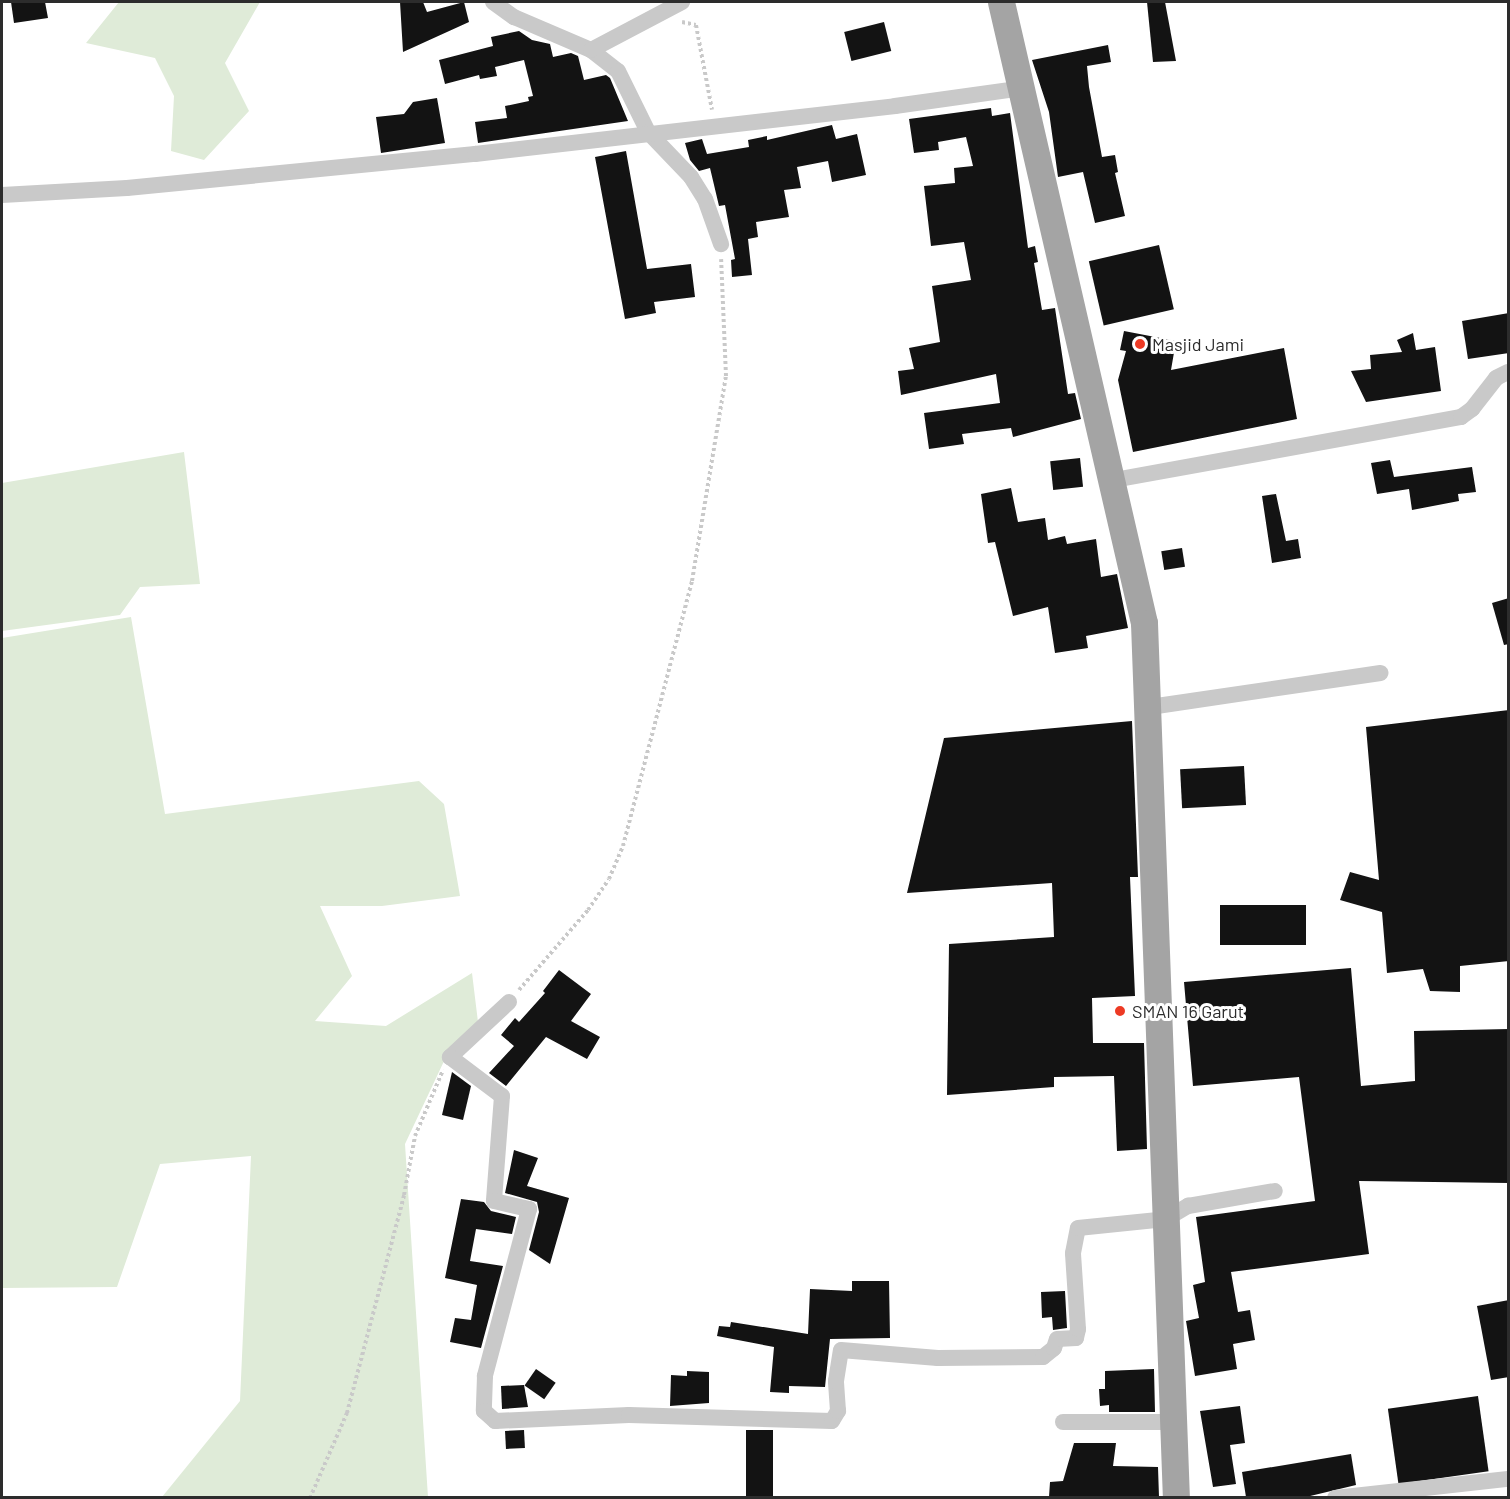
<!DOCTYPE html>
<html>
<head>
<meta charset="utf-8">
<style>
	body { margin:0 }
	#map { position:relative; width:1510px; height:1499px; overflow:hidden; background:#fff; font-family:Barlow,sans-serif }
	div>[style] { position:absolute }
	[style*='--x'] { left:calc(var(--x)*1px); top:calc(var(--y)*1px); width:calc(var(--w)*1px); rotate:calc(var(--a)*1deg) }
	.green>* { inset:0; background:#dfebd8 }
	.building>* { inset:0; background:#131313; transform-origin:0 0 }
	.path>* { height:4px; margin-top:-2px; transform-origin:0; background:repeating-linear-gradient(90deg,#c9c9c9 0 3px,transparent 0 6px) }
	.street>* { height:16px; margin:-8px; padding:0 8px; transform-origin:8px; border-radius:8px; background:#c9c9c9 }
	.primary>* { height:27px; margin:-13.5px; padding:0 13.5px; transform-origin:13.5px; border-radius:13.5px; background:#a4a4a4 }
	.dots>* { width:16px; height:16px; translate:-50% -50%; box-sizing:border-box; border:3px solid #fff; border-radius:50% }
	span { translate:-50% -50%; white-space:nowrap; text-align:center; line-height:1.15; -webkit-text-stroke:6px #fff; paint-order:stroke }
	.poi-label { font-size:18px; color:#2c2c2c }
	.left { translate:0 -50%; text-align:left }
	.frame { position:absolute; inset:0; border:3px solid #2c2c2c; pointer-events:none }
</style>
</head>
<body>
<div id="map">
	<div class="green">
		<div style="clip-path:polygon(119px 2px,260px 2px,225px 63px,249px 111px,204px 160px,171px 151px,174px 96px,155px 58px,86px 43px)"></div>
		<div style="clip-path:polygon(184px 452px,200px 584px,140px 587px,120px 615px,2px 631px,2px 483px)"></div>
		<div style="clip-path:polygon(131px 617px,165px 814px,419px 781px,444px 804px,460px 896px,382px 906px,320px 906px,352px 976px,315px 1021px,386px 1026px,472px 973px,478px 1022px,445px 1059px,405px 1144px,428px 1497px,162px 1497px,240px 1401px,251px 1156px,160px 1164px,117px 1287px,2px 1288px,2px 638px)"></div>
	</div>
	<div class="building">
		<div style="clip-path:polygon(11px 2px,45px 2px,48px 18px,14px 23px)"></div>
		<div style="clip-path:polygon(400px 2px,423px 2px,427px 12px,464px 2px,469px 22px,403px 52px)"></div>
		<div style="clip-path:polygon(1147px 2px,1165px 2px,1176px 61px,1153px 62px)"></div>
		<div style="left:884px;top:22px;width:30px;height:41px;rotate:76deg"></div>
		<div style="clip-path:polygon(519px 31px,532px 40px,550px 44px,553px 57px,571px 53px,578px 56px,584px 80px,606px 75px,610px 78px,628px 121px,478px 143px,475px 122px,507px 118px,505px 106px,529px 101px,528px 97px,533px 96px,524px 60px,495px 67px,497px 76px,480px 79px,479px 75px,445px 84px,439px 60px,493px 46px,491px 37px)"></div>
		<div style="clip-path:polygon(1108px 45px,1111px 62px,1087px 66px,1089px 87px,1102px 157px,1115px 155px,1118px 172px,1115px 173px,1125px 216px,1095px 223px,1083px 172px,1058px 177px,1049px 112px,1032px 60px)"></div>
		<div style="clip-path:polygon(437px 98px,445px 143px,381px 153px,376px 117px,404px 114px,413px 102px)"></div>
		<div style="clip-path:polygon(991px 108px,992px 116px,1010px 113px,1028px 248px,1035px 246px,1038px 262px,1034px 263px,1042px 310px,1055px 308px,1068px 394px,1075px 393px,1081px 419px,1013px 437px,1011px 428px,962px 434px,964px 444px,929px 449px,924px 413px,1000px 403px,996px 374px,901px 395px,898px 371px,914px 369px,909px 348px,940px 342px,932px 286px,971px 280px,964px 242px,931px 246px,924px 186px,955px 183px,954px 168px,973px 166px,966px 137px,938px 142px,939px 150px,914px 153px,909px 119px)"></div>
		<div style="clip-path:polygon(832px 125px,836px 139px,857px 134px,866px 175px,832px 182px,828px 161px,797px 167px,801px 188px,784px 190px,789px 217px,756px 222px,758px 237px,748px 239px,752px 275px,732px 277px,731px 260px,735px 259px,725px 205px,719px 206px,710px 168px,699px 171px,690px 160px,685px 143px,702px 139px,707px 154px,749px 147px,748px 140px,767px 136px,767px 140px)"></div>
		<div style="clip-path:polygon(626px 151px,647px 269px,691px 264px,695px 297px,654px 302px,656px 313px,625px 319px,595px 157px)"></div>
		<div style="left:1159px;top:245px;width:66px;height:72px;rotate:77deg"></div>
		<div style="clip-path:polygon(1509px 313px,1509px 353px,1468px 359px,1462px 321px)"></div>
		<div style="clip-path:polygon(1124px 331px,1176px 341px,1171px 370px,1284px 348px,1297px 419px,1133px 452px,1118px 380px,1126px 351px,1120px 350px)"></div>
		<div style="clip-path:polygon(1413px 333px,1416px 350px,1435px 347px,1441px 391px,1366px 402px,1351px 371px,1371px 369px,1370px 355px,1402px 352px,1397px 340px)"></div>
		<div style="left:1080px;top:458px;width:29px;height:30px;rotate:84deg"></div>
		<div style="clip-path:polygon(1390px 460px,1394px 477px,1472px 467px,1476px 492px,1458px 494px,1459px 501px,1412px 510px,1409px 489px,1377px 494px,1371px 463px)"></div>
		<div style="clip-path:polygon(1011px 488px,1018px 522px,1045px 518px,1048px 540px,1065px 536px,1067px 544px,1096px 539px,1101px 577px,1117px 574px,1128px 628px,1086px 636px,1088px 648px,1055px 653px,1048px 607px,1013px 616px,995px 542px,988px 543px,981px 494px)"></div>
		<div style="clip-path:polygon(1276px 494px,1286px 541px,1298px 539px,1301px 558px,1272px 563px,1262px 496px)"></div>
		<div style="left:1182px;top:548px;width:19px;height:21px;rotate:81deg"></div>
		<div style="clip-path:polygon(1509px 598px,1509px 644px,1504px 645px,1492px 603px)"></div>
		<div style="clip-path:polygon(1509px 710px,1509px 961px,1460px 966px,1460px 992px,1430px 991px,1423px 969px,1387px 973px,1382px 912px,1340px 900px,1350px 872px,1379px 880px,1366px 727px)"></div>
		<div style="clip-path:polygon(1132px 721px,1138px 877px,1130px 877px,1135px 996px,1092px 998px,1093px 1043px,1144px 1043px,1147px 1149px,1117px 1151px,1114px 1076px,1054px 1077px,1054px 1087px,947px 1095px,949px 944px,1054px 937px,1052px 883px,907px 893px,944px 738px)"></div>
		<div style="left:1244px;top:766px;width:39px;height:64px;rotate:87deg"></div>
		<div style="left:1306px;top:905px;width:40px;height:86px;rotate:90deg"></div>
		<div style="clip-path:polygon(1351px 968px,1361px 1086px,1415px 1081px,1414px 1031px,1509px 1029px,1509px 1183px,1359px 1181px,1369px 1254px,1231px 1272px,1238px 1312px,1250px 1310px,1255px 1340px,1233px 1344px,1237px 1369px,1195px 1376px,1186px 1321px,1199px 1318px,1193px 1285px,1205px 1282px,1196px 1217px,1315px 1201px,1299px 1077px,1193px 1086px,1184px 982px)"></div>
		<div style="clip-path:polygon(559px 970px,591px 994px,571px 1021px,600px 1037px,587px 1059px,546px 1037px,506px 1086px,489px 1073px,514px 1046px,501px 1035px,515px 1018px,519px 1022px,545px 993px,543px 991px)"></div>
		<div style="clip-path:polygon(452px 1072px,471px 1086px,463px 1120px,442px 1115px)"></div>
		<div style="clip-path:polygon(514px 1150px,538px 1158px,527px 1186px,569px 1198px,550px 1264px,529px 1250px,539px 1212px,537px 1202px,505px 1193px)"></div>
		<div style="clip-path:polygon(461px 1199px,484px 1202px,491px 1211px,516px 1217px,512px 1234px,476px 1229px,470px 1261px,503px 1266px,481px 1348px,450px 1342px,455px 1318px,471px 1320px,477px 1285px,445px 1278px)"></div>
		<div style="clip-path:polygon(852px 1281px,889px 1281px,890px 1338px,830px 1339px,825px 1387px,789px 1386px,789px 1393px,770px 1392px,774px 1347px,717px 1336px,719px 1326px,730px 1327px,731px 1322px,808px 1334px,810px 1289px,852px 1291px)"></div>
		<div style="clip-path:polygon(1065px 1291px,1067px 1328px,1053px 1330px,1052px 1317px,1042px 1318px,1041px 1292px)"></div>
		<div style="clip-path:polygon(1509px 1300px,1509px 1377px,1491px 1380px,1477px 1306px)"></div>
		<div style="left:536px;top:1369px;width:24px;height:20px;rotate:35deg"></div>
		<div style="clip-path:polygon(1154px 1369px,1155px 1412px,1109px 1412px,1109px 1405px,1100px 1406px,1099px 1389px,1105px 1389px,1105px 1371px)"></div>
		<div style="clip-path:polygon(687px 1371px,709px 1372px,709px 1403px,670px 1406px,671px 1375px,687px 1376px)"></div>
		<div style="clip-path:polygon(524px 1385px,528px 1407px,502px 1409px,501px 1386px)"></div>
		<div style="left:1478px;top:1396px;width:76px;height:91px;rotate:82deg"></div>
		<div style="clip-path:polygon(1240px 1406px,1245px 1443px,1230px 1445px,1236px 1484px,1213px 1487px,1200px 1411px)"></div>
		<div style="left:524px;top:1430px;width:18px;height:19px;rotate:87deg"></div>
		<div style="left:746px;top:1430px;width:27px;height:68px"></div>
		<div style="clip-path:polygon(1074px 1443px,1116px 1443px,1113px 1466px,1158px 1467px,1159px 1497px,1049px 1497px,1050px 1482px,1063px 1481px)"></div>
		<div style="clip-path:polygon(1351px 1454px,1356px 1485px,1306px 1497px,1246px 1497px,1242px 1472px)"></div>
	</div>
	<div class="path">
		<div style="--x:682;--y:22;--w:14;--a:12"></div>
		<div style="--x:696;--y:25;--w:86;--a:79.3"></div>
		<div style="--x:519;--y:990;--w:106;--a:-49.2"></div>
		<div style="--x:588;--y:910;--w:37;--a:-56"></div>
		<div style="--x:609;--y:879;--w:36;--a:-67"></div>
		<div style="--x:623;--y:846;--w:274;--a:-75.4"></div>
		<div style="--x:692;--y:581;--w:208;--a:-80.6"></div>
		<div style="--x:726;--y:376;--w:117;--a:-92.4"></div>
		<div style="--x:310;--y:1498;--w:93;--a:-66.5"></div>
		<div style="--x:347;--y:1413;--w:225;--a:-75.3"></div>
		<div style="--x:404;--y:1195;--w:60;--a:-79.4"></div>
		<div style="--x:415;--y:1136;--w:72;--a:-67"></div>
	</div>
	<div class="street">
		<div style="--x:493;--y:2;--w:26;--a:36"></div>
		<div style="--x:514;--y:17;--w:84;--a:23.2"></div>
		<div style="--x:591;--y:50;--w:34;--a:38"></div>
		<div style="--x:618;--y:71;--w:68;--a:63.8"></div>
		<div style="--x:648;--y:132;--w:62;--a:46.3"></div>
		<div style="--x:691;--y:177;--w:26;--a:58"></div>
		<div style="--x:705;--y:199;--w:48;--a:70.4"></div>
		<div style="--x:591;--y:50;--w:103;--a:-27.8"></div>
		<div style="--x:2;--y:195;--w:125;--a:-3.2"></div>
		<div style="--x:127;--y:188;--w:350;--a:-5.6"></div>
		<div style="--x:475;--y:154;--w:423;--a:-6.5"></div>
		<div style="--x:895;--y:106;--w:129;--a:-8"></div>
		<div style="--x:1114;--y:480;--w:353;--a:-10.3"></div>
		<div style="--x:1461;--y:417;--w:14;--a:-36"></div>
		<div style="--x:1472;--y:409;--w:39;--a:-52"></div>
		<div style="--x:1496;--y:378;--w:13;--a:-27"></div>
		<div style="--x:1150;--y:707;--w:233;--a:-8.4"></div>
		<div style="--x:509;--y:1002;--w:81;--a:137"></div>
		<div style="--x:450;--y:1057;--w:65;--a:36.9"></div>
		<div style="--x:502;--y:1096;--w:105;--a:94.4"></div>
		<div style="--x:494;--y:1201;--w:36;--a:13"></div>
		<div style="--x:529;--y:1209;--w:173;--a:104.8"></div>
		<div style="--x:485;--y:1376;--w:35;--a:92"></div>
		<div style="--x:484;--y:1411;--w:15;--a:42"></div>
		<div style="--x:495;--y:1421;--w:134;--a:-2.6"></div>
		<div style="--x:629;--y:1415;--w:203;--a:1.7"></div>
		<div style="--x:832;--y:1421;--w:12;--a:-59"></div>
		<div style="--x:838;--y:1411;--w:30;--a:-94"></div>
		<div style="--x:836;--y:1381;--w:31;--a:-81"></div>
		<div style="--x:841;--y:1350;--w:97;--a:4.7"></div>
		<div style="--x:938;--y:1358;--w:105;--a:-0.5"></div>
		<div style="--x:1043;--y:1357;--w:14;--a:-39"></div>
		<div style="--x:1054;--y:1348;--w:9;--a:-72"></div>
		<div style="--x:1057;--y:1339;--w:19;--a:-3"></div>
		<div style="--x:1076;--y:1338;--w:9;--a:-77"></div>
		<div style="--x:1078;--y:1329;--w:76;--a:-93.8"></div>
		<div style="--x:1073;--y:1253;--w:25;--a:-79"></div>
		<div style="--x:1078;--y:1228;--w:88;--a:-5.8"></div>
		<div style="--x:1166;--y:1219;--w:26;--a:-31"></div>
		<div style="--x:1188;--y:1206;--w:88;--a:-9.8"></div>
		<div style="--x:1063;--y:1422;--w:110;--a:0"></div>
		<div style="--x:1335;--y:1498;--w:174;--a:-6.3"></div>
	</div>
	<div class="primary">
		<div style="--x:1001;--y:2;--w:637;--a:77.03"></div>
		<div style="--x:1144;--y:623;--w:876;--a:87.91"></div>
	</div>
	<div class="dots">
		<div style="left:1140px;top:344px;background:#ed3a24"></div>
		<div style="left:1120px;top:1011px;background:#ed3a24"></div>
	</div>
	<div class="poi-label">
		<span class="left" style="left:1152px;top:344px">Masjid Jami</span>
		<span class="left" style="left:1132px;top:1011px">SMAN 16 Garut</span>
	</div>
	<div class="frame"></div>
</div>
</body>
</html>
